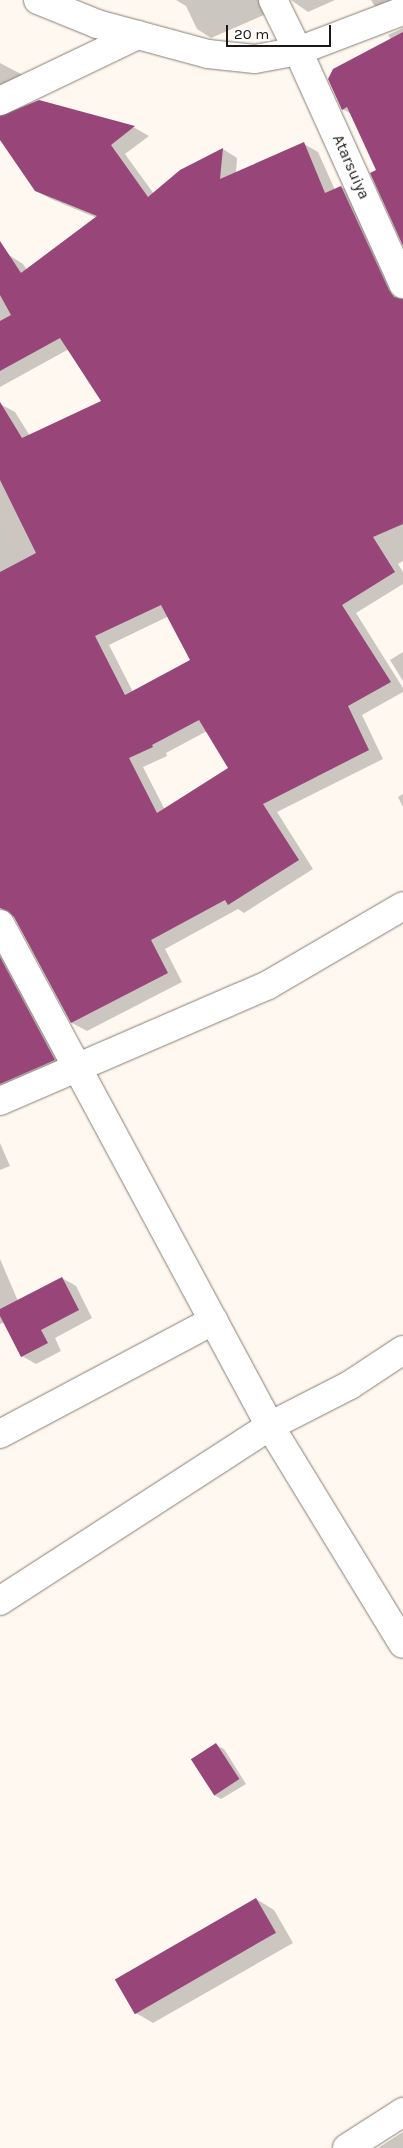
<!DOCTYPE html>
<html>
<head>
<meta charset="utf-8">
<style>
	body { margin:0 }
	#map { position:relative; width:403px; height:2148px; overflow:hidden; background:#fff8f0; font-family:Karla,sans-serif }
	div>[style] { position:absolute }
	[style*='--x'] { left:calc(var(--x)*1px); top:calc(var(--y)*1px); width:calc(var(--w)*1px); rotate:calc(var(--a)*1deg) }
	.shadow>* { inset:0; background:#0003 }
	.building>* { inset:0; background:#984679; transform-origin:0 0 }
	.roads { filter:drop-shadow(0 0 1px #867f76) drop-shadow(0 0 1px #867f76) }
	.minor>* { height:28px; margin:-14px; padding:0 14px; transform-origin:14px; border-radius:14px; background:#fff }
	span { translate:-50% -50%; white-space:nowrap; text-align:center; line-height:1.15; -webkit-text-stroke:5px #fff; paint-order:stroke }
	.street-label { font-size:16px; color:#1b1815 }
	.scale { position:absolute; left:226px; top:25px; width:105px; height:22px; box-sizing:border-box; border:2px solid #1b1815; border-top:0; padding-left:6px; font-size:15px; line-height:18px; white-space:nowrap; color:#1b1815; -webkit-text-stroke:4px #fff; paint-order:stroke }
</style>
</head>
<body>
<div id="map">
	<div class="shadow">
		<div style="clip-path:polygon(176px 0,275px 0,273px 11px,211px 38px,197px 29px,186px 6px)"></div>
		<div style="clip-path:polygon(291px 0,335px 0,308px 12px)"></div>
		<div style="clip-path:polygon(371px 0,403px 0,388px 14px,374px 5px)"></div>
		<div style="clip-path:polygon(403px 28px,403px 243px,377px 171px,352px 114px,342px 109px,391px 39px,388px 35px)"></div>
		<div style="clip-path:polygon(0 63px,36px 82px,0 105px)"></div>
		<div style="clip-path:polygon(evenodd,39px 101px,135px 128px,149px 136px,125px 154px,154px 194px,223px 149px,237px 158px,236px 173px,304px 144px,318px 152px,335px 190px,341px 187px,356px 195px,403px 299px,403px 561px,398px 564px,403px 572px,403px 584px,356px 613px,403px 688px,403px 692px,362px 715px,383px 759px,277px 812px,313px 869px,244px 913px,238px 909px,165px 949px,182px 982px,87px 1031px,72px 1023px,15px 917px,0 908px,0 404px,15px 412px,30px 436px,103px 401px,69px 349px,0 387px,0 261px,9px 255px,23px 264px,27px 270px,97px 218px,51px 199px,36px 191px,0 138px,0 115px,0 118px,39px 101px,169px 616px,192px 660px,133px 692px,109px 645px,169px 616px,39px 101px,207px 731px,230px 768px,165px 810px,143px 767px,167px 756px,166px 753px,207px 731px)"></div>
		<div style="clip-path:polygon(403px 652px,403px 681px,390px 660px)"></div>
		<div style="clip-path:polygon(403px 794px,403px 807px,398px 797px)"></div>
		<div style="clip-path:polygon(0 941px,71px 1070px,0 1110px)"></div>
		<div style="clip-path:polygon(0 1143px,10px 1166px,0 1170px)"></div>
		<div style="clip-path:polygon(0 1259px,18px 1301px,62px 1278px,76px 1286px,92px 1318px,55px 1338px,61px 1351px,36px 1364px,22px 1356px,5px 1322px,0 1324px)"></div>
		<div style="clip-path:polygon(216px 1745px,224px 1749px,246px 1784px,221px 1799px,214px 1795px)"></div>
		<div style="clip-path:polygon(256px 1899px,274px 1910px,293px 1943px,153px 2023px,136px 2013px)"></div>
		<div style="clip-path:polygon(403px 2132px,403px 2148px,378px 2148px)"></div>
	</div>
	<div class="building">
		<div style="clip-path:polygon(403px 32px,403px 246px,370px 173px,376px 170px,347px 107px,342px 110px,328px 79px,333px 69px)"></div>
		<div style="clip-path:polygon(evenodd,39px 100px,135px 126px,111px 145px,148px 197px,180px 170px,223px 148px,220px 179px,304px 142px,325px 193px,341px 186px,389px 290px,394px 297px,403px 299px,403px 524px,373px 537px,395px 572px,342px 605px,391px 682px,348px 706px,369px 750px,263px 804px,299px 860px,228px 905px,225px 900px,151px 940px,168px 973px,71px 1023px,14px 917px,8px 911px,0 908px,0 572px,36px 553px,0 480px,0 402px,22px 438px,101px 401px,60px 338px,0 371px,0 321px,11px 315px,0 295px,0 241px,21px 273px,97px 216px,35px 191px,0 140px,0 116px,39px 100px,161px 605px,190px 660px,125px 695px,95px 636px,161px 605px,39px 100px,199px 720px,228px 768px,157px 813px,129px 758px,153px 747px,152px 745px,199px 720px)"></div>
		<div style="clip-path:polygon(0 957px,55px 1060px,0 1084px)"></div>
		<div style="clip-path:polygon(62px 1277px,79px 1310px,41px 1330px,48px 1343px,21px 1357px,0 1316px,0 1309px)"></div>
		<div style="left:216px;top:1743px;width:43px;height:30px;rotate:57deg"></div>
		<div style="left:256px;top:1898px;width:40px;height:163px;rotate:60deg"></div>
	</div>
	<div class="roads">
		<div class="minor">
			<div style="--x:38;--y:0;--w:64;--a:22.1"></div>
			<div style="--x:97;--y:24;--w:115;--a:15.1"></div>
			<div style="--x:208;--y:54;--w:47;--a:6.1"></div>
			<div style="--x:255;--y:59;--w:44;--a:-10.5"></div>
			<div style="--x:298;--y:51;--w:112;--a:-20.9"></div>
			<div style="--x:273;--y:0;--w:57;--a:63.9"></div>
			<div style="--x:298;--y:51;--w:256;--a:65.7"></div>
			<div style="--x:0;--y:101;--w:153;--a:-25.6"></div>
			<div style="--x:0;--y:924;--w:570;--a:61.73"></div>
			<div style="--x:270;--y:1426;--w:322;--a:147.1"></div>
			<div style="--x:0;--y:1101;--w:292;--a:-23.4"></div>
			<div style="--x:268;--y:985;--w:156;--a:-30.3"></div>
			<div style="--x:403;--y:1350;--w:64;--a:146.6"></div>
			<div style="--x:350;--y:1385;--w:90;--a:152.9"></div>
			<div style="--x:270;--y:1426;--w:255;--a:58.6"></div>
			<div style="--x:0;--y:1434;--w:242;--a:-28"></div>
			<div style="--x:347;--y:2148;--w:67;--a:-32.7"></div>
		</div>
	</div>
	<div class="street-label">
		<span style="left:351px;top:167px;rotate:66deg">Atarsuiya</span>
	</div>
	<div class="scale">20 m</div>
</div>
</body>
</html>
